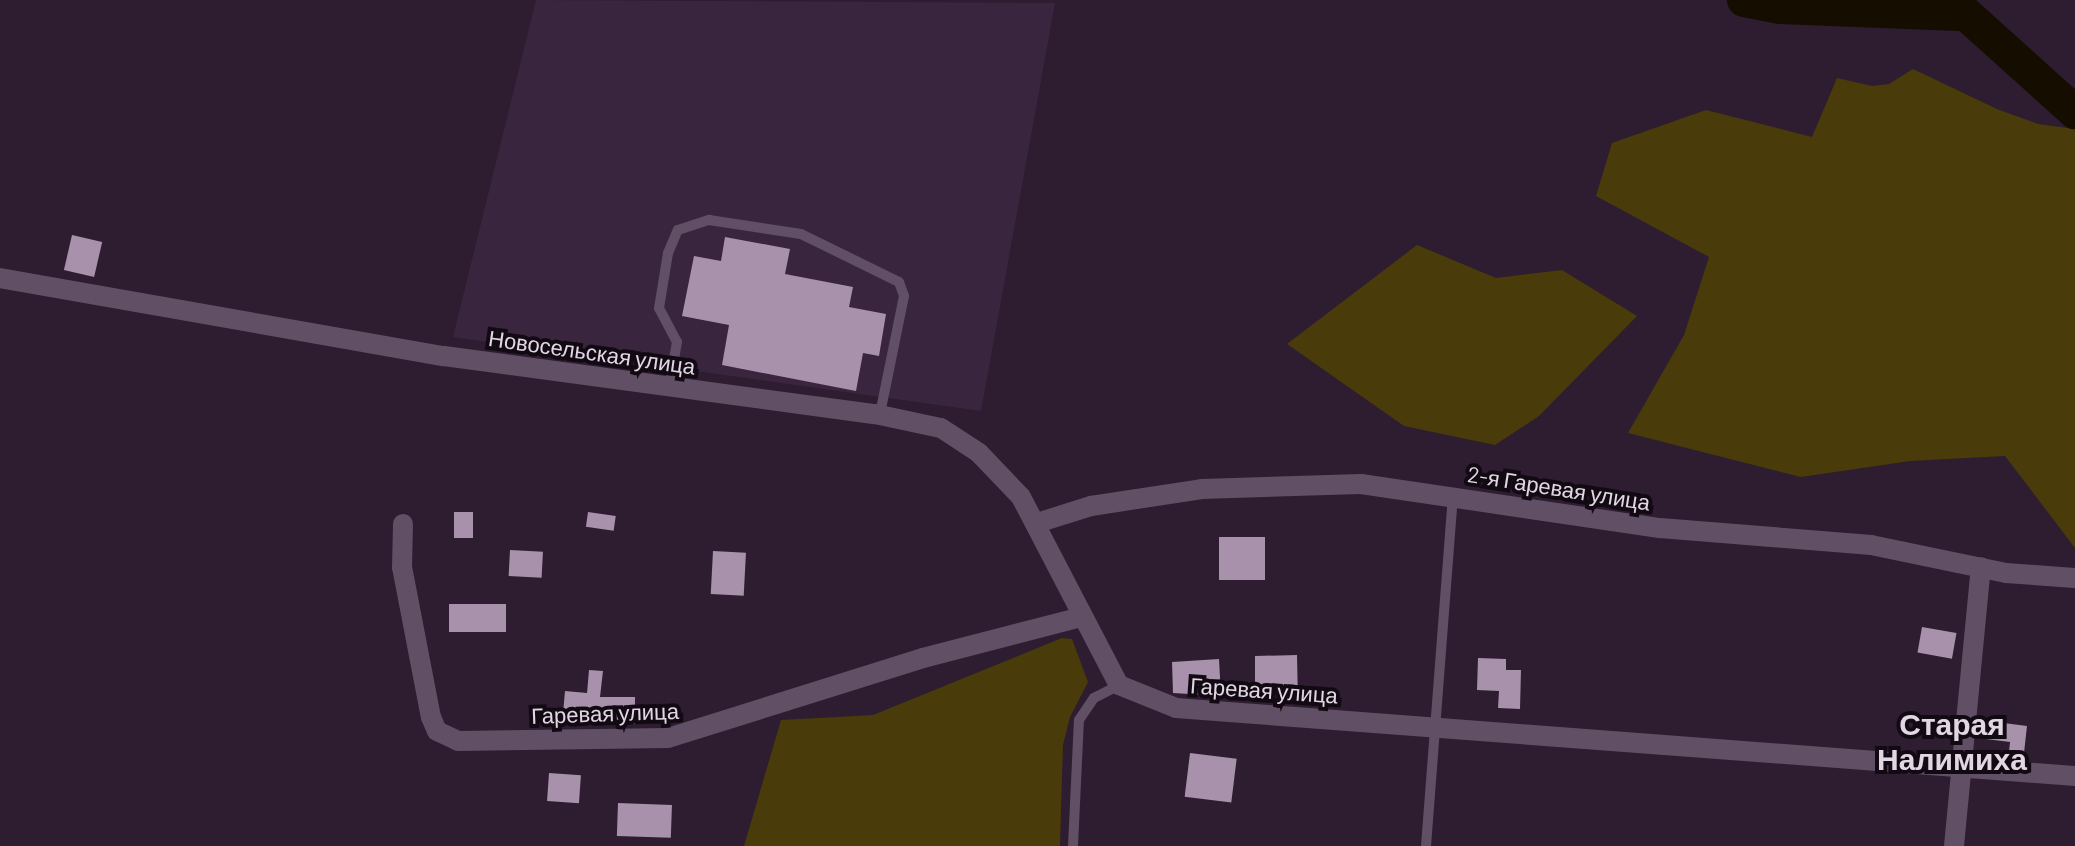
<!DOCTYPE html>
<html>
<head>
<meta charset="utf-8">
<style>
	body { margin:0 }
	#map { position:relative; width:2075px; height:846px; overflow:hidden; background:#2e1c31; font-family:Barlow,sans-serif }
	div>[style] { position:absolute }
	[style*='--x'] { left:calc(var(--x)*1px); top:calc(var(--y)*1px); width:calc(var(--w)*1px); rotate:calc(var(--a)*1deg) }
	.built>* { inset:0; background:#3a253e }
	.green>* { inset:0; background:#493b0a }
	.river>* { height:34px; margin:-17px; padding:0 17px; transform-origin:17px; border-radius:17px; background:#140d00 }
	.building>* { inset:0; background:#a791ab; transform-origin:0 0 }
	.lane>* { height:10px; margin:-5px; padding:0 5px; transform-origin:5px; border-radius:5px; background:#614f65 }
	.street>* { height:20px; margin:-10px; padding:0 10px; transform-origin:10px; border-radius:10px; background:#614f65 }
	span { translate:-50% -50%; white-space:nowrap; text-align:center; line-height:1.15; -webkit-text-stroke:8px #120a13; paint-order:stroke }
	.street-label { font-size:22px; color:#e2d6e4 }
	.district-label { font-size:30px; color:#e2d6e4; font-weight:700 }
</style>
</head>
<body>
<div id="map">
	<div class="built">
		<div style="clip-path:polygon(536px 0,1055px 3px,981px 411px,453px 337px)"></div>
	</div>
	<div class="green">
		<div style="clip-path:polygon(1913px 69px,1997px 109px,2038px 124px,2075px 129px,2075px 548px,2005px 456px,1910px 461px,1801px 477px,1628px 433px,1684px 335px,1709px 257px,1596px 196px,1612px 143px,1706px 110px,1812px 137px,1837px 78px,1872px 86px,1889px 84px)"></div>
		<div style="clip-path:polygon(1417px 245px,1496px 278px,1562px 270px,1637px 316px,1539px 416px,1495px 445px,1404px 426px,1287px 344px)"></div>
		<div style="clip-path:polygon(1062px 638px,1072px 639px,1088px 682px,1070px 717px,1063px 745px,1060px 846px,744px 846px,781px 720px,873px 715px)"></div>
	</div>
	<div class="river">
		<div style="--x:1744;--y:0;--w:37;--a:11"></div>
		<div style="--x:1780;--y:7;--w:186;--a:2.2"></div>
		<div style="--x:1966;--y:14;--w:147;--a:42"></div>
	</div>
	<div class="building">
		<div style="left:72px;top:235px;width:31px;height:36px;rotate:13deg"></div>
		<div style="clip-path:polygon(725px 237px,790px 249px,785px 274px,853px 287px,849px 307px,886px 314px,879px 356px,863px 353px,856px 391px,722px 365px,729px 325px,682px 316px,694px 256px,721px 261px)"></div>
		<div style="left:454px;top:512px;width:19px;height:26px"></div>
		<div style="left:588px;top:512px;width:28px;height:15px;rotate:8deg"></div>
		<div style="left:1219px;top:537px;width:46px;height:43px"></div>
		<div style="left:510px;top:550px;width:33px;height:26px;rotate:3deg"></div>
		<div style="left:713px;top:551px;width:33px;height:43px;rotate:3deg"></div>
		<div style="left:449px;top:604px;width:57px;height:28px"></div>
		<div style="left:1922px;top:627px;width:35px;height:26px;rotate:10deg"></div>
		<div style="clip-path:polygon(1297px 655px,1298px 701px,1280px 702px,1280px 686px,1255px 686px,1255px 656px)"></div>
		<div style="clip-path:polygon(1478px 658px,1506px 659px,1506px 670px,1521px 670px,1520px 709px,1498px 708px,1499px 691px,1477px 690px)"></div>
		<div style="clip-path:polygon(1219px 659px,1221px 696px,1173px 693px,1172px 662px)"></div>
		<div style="clip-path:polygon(589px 670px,603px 671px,600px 697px,635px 697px,635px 724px,563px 713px,565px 691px,587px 693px)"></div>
		<div style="clip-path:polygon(1988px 721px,2027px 726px,2024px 753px,2009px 752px,2010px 742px,1986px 739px)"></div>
		<div style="left:1190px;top:753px;width:47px;height:44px;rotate:7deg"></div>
		<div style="left:549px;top:773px;width:32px;height:28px;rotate:4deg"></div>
		<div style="left:618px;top:803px;width:54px;height:33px;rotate:2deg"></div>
	</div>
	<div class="lane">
		<div style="--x:669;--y:387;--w:46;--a:-79.9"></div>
		<div style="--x:677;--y:342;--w:38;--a:-118"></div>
		<div style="--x:659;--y:308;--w:56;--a:-80.7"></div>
		<div style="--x:668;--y:253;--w:25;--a:-67"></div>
		<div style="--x:678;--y:230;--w:33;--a:-18"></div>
		<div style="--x:709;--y:220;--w:93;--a:8.7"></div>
		<div style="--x:801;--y:234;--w:109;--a:26.1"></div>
		<div style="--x:899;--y:282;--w:15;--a:70"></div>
		<div style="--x:904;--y:296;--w:120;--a:101.5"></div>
		<div style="--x:1073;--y:846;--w:126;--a:-87.3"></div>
		<div style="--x:1079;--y:720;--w:27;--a:-56"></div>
		<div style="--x:1094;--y:698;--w:28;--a:-27"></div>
		<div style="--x:1426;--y:846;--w:350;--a:-85.6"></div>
	</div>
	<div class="street">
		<div style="--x:0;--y:278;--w:451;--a:10"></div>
		<div style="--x:444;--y:356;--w:435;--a:7.7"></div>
		<div style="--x:875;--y:414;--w:67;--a:12"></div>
		<div style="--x:941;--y:428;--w:45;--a:33.3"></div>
		<div style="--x:979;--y:453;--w:61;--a:46.3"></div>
		<div style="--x:1021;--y:497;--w:212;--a:62.5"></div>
		<div style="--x:1119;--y:685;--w:61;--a:22"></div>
		<div style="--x:1176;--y:708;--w:902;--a:4.33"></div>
		<div style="--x:1037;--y:523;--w:57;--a:-17.5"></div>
		<div style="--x:1091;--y:506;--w:112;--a:-8.7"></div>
		<div style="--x:1202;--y:489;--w:159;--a:-1.8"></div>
		<div style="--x:1361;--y:484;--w:302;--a:8.4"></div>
		<div style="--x:1660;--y:528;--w:212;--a:4.6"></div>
		<div style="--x:1871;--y:545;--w:138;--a:11.7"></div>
		<div style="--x:2006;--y:573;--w:69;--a:4.1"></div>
		<div style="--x:403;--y:524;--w:43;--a:91.3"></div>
		<div style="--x:402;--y:567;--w:153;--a:79.1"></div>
		<div style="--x:431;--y:717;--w:15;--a:67"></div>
		<div style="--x:437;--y:731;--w:23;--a:25"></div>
		<div style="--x:458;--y:741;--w:210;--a:-0.8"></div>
		<div style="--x:668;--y:738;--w:267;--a:-17.4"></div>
		<div style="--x:923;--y:658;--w:163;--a:-14.5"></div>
		<div style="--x:1954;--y:846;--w:280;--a:-84.5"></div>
	</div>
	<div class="street-label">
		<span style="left:592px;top:352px;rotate:8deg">Новосельская улица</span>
		<span style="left:1559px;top:488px;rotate:9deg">2-я Гаревая улица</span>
		<span style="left:1264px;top:690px;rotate:4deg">Гаревая улица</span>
		<span style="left:605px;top:713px;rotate:-2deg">Гаревая улица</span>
	</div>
	<div class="district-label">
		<span style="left:1952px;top:740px">Старая<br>Налимиха</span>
	</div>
</div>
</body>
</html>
